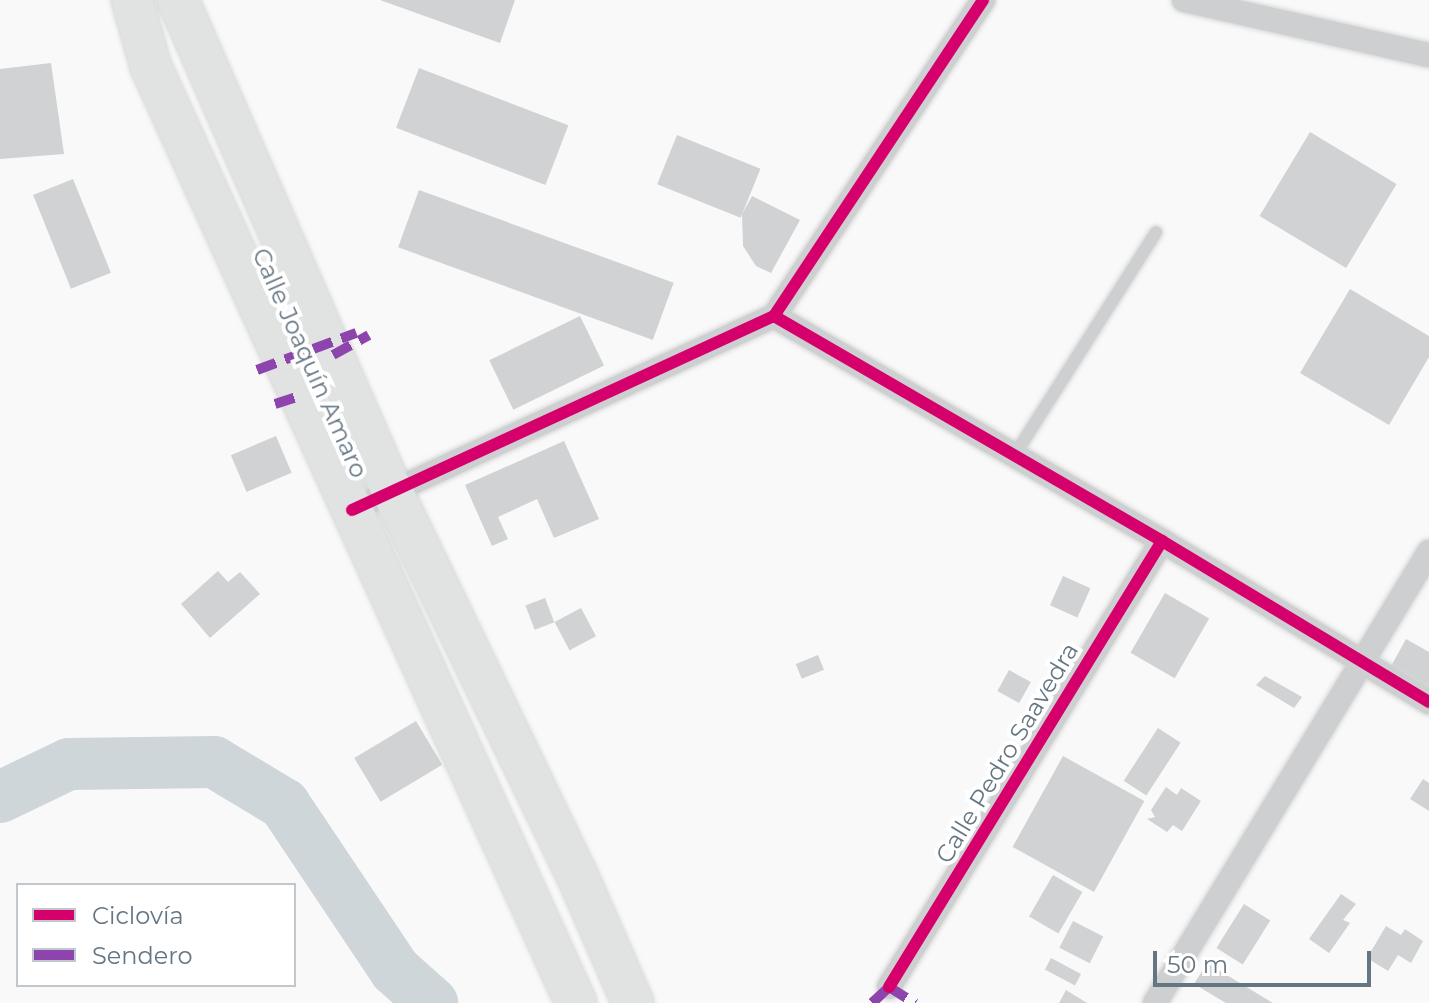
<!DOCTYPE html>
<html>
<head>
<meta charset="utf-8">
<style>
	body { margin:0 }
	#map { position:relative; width:1429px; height:1003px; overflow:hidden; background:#f9f9f9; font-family:Montserrat,sans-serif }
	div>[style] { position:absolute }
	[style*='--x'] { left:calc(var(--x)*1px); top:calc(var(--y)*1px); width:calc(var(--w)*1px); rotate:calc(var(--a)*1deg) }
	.river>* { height:52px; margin:-26px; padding:0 26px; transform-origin:26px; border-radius:26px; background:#ced6d9 }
	.building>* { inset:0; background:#d0d2d3; transform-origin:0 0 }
	.roads { filter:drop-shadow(0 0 2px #d5d6d7) drop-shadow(0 0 2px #d5d6d7) }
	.lane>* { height:12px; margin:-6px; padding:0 6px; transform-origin:6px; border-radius:6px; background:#cecfd0 }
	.street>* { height:24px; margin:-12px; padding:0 12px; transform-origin:12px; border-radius:12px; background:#cecfd0 }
	.primary>* { height:40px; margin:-20px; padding:0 20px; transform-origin:20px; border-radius:20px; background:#e1e2e2 }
	.quiet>* { height:10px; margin-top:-5px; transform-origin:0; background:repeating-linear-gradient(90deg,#8e44ad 0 20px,transparent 0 30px) }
	.cycleway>* { height:12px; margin:-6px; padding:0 6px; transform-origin:6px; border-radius:6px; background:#d6006c }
	span { translate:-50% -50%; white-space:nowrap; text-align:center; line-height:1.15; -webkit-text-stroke:8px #fff; paint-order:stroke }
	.street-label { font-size:24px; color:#657683 }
	.legend { position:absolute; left:16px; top:883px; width:280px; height:104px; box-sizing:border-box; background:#fff; border:2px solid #c1c8cd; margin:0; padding:10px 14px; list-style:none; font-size:24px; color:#657683 }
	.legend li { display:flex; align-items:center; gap:16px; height:40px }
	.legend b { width:40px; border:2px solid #c1c8cd }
	.scale { position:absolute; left:1153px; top:951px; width:218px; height:36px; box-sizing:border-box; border:4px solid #657683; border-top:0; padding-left:10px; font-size:24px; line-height:28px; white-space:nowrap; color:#657683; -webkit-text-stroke:6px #fff; paint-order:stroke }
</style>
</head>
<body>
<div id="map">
	<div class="river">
		<div style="--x:0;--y:797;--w:76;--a:-25.6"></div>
		<div style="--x:69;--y:764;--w:145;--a:-0.8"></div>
		<div style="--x:214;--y:762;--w:82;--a:31"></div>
		<div style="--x:284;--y:804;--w:200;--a:56.2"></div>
		<div style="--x:395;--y:970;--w:50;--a:41.7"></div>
	</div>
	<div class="building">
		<div style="clip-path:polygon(380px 0,515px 0,500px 43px)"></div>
		<div style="clip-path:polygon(51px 63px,64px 154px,0 159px,0 69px)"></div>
		<div style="left:419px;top:68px;width:160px;height:64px;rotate:21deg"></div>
		<div style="left:1310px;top:132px;width:101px;height:98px;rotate:31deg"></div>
		<div style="left:677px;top:135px;width:90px;height:53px;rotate:22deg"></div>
		<div style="left:73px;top:179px;width:101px;height:43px;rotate:68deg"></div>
		<div style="left:419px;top:190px;width:271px;height:61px;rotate:20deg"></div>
		<div style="clip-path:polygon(752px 196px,800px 220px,771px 273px,756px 266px,743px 246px,742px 214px)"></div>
		<div style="clip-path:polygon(1350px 289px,1429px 336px,1429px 357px,1389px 425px,1300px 373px)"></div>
		<div style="left:580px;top:316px;width:55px;height:101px;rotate:64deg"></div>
		<div style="left:276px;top:436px;width:40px;height:49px;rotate:67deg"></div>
		<div style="clip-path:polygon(564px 441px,599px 519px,554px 538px,537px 499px,498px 517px,508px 539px,492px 546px,465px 485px)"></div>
		<div style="clip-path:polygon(218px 571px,228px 582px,240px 572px,260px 594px,210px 638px,181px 604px)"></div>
		<div style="left:1063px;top:576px;width:30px;height:32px;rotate:24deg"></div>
		<div style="left:1165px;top:593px;width:51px;height:69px;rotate:30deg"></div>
		<div style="left:545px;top:598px;width:26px;height:21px;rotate:69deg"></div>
		<div style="left:581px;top:608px;width:32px;height:30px;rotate:62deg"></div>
		<div style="clip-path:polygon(1406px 639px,1429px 652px,1429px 689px,1390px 668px)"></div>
		<div style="left:818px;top:655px;width:16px;height:24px;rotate:68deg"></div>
		<div style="left:1009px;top:670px;width:25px;height:24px;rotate:29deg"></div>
		<div style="clip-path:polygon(1265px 676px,1302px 697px,1294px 708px,1256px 685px)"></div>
		<div style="left:416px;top:721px;width:51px;height:72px;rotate:59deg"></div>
		<div style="left:1158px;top:728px;width:27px;height:63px;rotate:33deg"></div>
		<div style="left:1063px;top:756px;width:93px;height:104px;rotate:29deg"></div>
		<div style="clip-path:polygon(1423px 779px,1429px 783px,1429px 811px,1410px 799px)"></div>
		<div style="clip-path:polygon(1166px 787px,1177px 795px,1181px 788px,1201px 801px,1182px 831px,1173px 825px,1167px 832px,1147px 819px,1155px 817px,1151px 810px)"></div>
		<div style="left:1053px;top:875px;width:34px;height:48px;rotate:30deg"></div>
		<div style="clip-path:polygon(1341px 894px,1356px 904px,1343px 920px,1350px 923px,1329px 953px,1309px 939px)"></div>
		<div style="left:1244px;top:904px;width:31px;height:52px;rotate:32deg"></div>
		<div style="left:1073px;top:921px;width:34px;height:30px;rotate:27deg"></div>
		<div style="clip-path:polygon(1386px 926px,1401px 935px,1405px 929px,1423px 941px,1411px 963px,1398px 955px,1388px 971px,1367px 958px)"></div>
		<div style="left:1051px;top:958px;width:34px;height:13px;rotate:28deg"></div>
		<div style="clip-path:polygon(1207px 963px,1273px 1003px,1226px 1003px,1194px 984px)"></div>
		<div style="clip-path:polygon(1066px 990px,1087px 1003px,1059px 1003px)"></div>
	</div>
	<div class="roads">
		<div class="lane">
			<div style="--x:1014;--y:456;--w:265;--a:-57.6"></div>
		</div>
		<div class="street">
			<div style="--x:1184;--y:0;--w:251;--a:12.7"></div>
			<div style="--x:774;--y:316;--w:449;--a:30.1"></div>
			<div style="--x:1162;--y:541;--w:312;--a:31.1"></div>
			<div style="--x:352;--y:510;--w:464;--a:-24.7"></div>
			<div style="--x:774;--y:316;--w:379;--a:-56.5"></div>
			<div style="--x:889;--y:987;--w:523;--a:-58.53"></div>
			<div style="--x:1155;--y:1003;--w:528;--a:-58.72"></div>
		</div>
		<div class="primary">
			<div style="--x:132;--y:0;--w:70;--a:74.2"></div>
			<div style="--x:151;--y:67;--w:1028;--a:65.58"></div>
			<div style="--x:178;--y:0;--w:538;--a:66.44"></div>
			<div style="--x:393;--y:493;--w:424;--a:64.3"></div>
			<div style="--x:577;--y:875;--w:140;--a:66.4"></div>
		</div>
	</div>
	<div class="quiet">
		<div style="--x:333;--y:355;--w:41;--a:-29.1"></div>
		<div style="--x:257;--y:370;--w:106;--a:-20.5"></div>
		<div style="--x:275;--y:404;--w:26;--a:-18"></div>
		<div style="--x:872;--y:1003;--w:23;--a:-43"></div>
		<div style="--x:889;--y:987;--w:31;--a:32"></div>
	</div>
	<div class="cycleway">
		<div style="--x:774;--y:316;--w:449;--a:30.1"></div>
		<div style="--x:1162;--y:541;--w:312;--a:31.1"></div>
		<div style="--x:352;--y:510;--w:464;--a:-24.7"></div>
		<div style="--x:774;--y:316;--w:379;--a:-56.5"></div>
		<div style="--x:889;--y:987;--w:523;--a:-58.53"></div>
	</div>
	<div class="street-label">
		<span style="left:310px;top:363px;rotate:66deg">Calle Joaquín Amaro</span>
		<span style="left:1007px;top:753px;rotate:-59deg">Calle Pedro Saavedra</span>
	</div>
	<ul class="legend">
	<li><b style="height:10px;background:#d6006c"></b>Ciclovía</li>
	<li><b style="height:10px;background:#8e44ad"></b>Sendero</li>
	</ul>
	<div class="scale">50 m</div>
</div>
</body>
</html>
